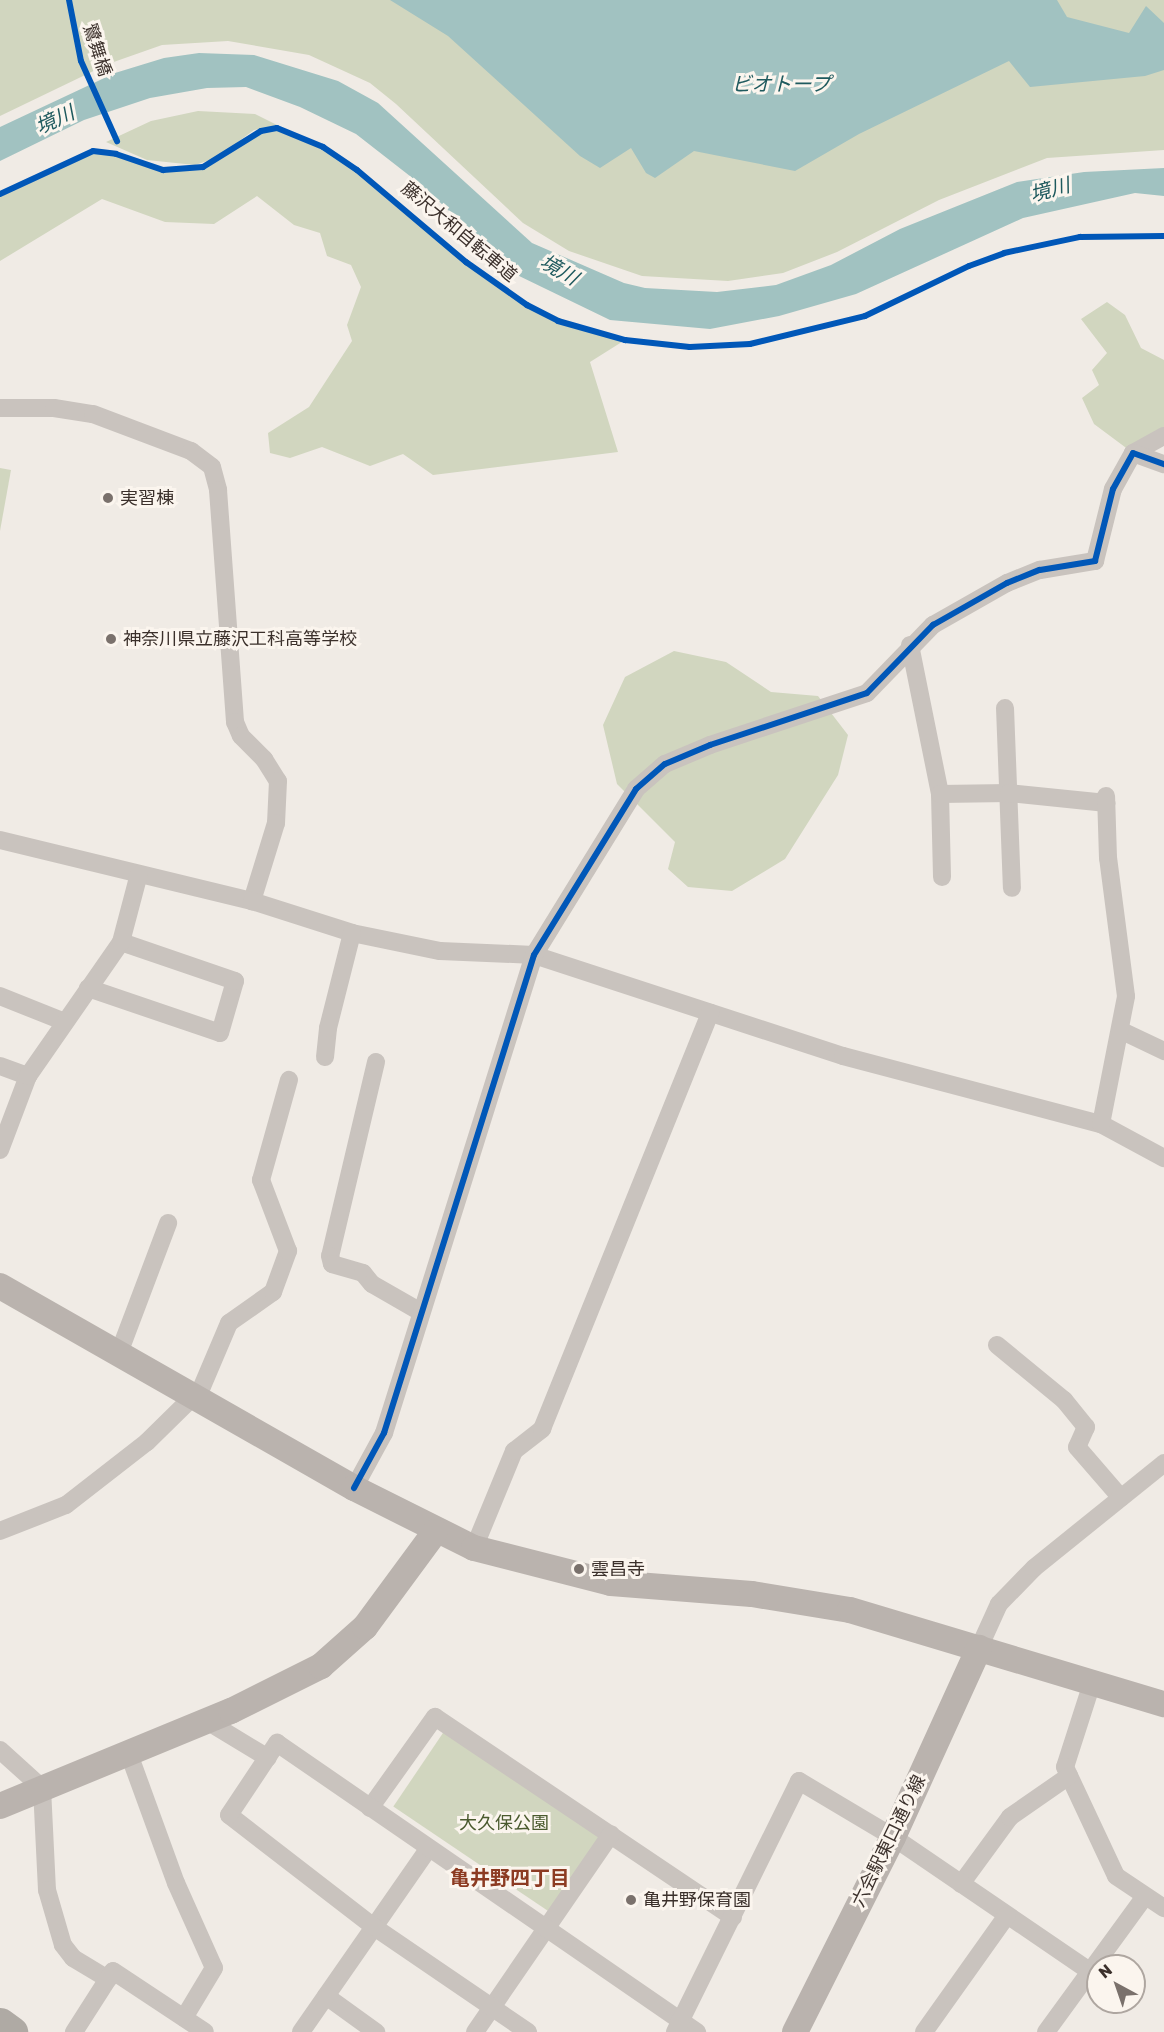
<!DOCTYPE html>
<html>
<head>
<meta charset="utf-8">
<style>
	body { margin:0 }
	#map { position:relative; width:1164px; height:2032px; overflow:hidden; background:#f0ebe5; font-family:Rubik,"Noto Sans JP",sans-serif }
	div>[style] { position:absolute }
	[style*='--x'] { left:calc(var(--x)*1px); top:calc(var(--y)*1px); width:calc(var(--w)*1px); rotate:calc(var(--a)*1deg) }
	.green>* { inset:0; background:#d1d6bf; transform-origin:0 0 }
	.water>* { inset:0; background:#a1c2c1 }
	.street>* { height:18px; margin:-9px; padding:0 9px; transform-origin:9px; border-radius:9px; background:#c9c3be }
	.secondary>* { height:26px; margin:-13px; padding:0 13px; transform-origin:13px; border-radius:13px; background:#bab3ae }
	.highway>* { height:33px; margin:-16.5px; padding:0 16.5px; transform-origin:16.5px; border-radius:16.5px; background:#afaaa4 }
	.cycleway>* { height:6px; margin:-3px; padding:0 3px; transform-origin:3px; border-radius:3px; background:#0057b8 }
	.dots>* { width:16px; height:16px; translate:-50% -50%; box-sizing:border-box; border:3px solid #fbf5ee; border-radius:50% }
	span { translate:-50% -50%; white-space:nowrap; text-align:center; line-height:1.15; -webkit-text-stroke:6px #fbf5ee; paint-order:stroke }
	.street-label { font-size:18px; color:#3b302b }
	.poi-label { font-size:18px; color:#3b302b }
	.left { translate:0 -50%; text-align:left }
	.park-label { font-size:18px; color:#4a5a2e }
	.water-label { font-size:20px; color:#1f5a5e; font-style:italic }
	.neighbourhood-label { font-size:20px; color:#8c3b22; font-weight:700 }
	.north { position:absolute; left:1086px; top:1954px; width:60px; height:60px; box-sizing:border-box; background:#fbf5ee; border:2px solid #aea6a0; border-radius:50%; rotate:320deg; font-size:16px; font-weight:700; line-height:24px; text-align:center; color:#3b302b }
	.north::after { content:''; display:block; margin:auto; width:21px; height:27px; background:#7a716c; clip-path:polygon(50% 0,100% 100%,50% 72%,0 100%) }
</style>
</head>
<body>
<div id="map">
	<div class="green">
		<div style="clip-path:polygon(0 0,1164px 0,1164px 150px,1047px 158px,939px 200px,837px 252px,783px 273px,728px 281px,642px 276px,569px 251px,523px 223px,396px 104px,370px 83px,309px 55px,228px 41px,162px 45px,108px 64px,0 116px)"></div>
		<div style="clip-path:polygon(198px 111px,255px 114px,279px 126px,254px 130px,216px 158px,195px 165px,147px 160px,106px 142px,151px 121px)"></div>
		<div style="clip-path:polygon(277px 128px,323px 147px,357px 170px,504px 292px,583px 329px,625px 340px,590px 362px,618px 452px,433px 475px,403px 454px,370px 466px,322px 447px,290px 458px,270px 453px,268px 433px,309px 407px,352px 341px,347px 325px,361px 287px,351px 265px,327px 256px,320px 233px,294px 225px,257px 196px,214px 224px,165px 222px,102px 199px,0 261px,0 194px,93px 151px,116px 154px,163px 170px,203px 167px,261px 131px)"></div>
		<div style="clip-path:polygon(1107px 302px,1125px 315px,1141px 348px,1164px 360px,1164px 436px,1133px 453px,1094px 424px,1082px 398px,1099px 385px,1092px 370px,1107px 353px,1081px 319px)"></div>
		<div style="clip-path:polygon(0 468px,11px 470px,0 531px)"></div>
		<div style="clip-path:polygon(674px 651px,726px 662px,771px 692px,818px 696px,848px 735px,838px 775px,785px 859px,732px 891px,688px 887px,668px 869px,675px 842px,617px 784px,603px 725px,625px 677px)"></div>
		<div style="left:447px;top:1727px;width:194px;height:96px;rotate:34deg"></div>
	</div>
	<div class="water">
		<div style="clip-path:polygon(390px 0,1057px 0,1067px 17px,1129px 33px,1146px 6px,1164px 23px,1164px 70px,1145px 76px,1030px 87px,1009px 61px,859px 134px,795px 171px,694px 151px,655px 178px,646px 173px,631px 148px,600px 168px,580px 156px,448px 36px)"></div>
		<div style="clip-path:polygon(199px 53px,254px 55px,338px 81px,378px 103px,532px 243px,624px 283px,645px 288px,717px 292px,776px 285px,831px 265px,900px 229px,1017px 182px,1084px 172px,1164px 168px,1164px 196px,1135px 193px,1023px 218px,856px 294px,779px 316px,710px 329px,610px 320px,515px 274px,424px 187px,356px 134px,300px 107px,246px 87px,207px 88px,150px 98px,84px 120px,0 161px,0 127px,115px 73px,164px 58px)"></div>
	</div>
	<div class="street">
		<div style="--x:0;--y:408;--w:54;--a:0"></div>
		<div style="--x:54;--y:408;--w:39;--a:9"></div>
		<div style="--x:93;--y:414;--w:105;--a:20.7"></div>
		<div style="--x:191;--y:451;--w:26;--a:37"></div>
		<div style="--x:212;--y:467;--w:24;--a:75"></div>
		<div style="--x:218;--y:490;--w:233;--a:85.8"></div>
		<div style="--x:235;--y:722;--w:15;--a:67"></div>
		<div style="--x:241;--y:736;--w:33;--a:45"></div>
		<div style="--x:264;--y:759;--w:26;--a:58"></div>
		<div style="--x:278;--y:781;--w:42;--a:92.7"></div>
		<div style="--x:276;--y:823;--w:82;--a:107.1"></div>
		<div style="--x:1133;--y:453;--w:35;--a:-29"></div>
		<div style="--x:910;--y:645;--w:152;--a:78.6"></div>
		<div style="--x:940;--y:794;--w:83;--a:88.6"></div>
		<div style="--x:1005;--y:708;--w:180;--a:87.8"></div>
		<div style="--x:940;--y:794;--w:69;--a:-0.8"></div>
		<div style="--x:1009;--y:793;--w:98;--a:5.9"></div>
		<div style="--x:0;--y:840;--w:259;--a:13.6"></div>
		<div style="--x:252;--y:901;--w:105;--a:17.7"></div>
		<div style="--x:352;--y:933;--w:90;--a:11.6"></div>
		<div style="--x:440;--y:951;--w:94;--a:2.4"></div>
		<div style="--x:534;--y:955;--w:325;--a:18.1"></div>
		<div style="--x:843;--y:1056;--w:267;--a:14.8"></div>
		<div style="--x:1101;--y:1124;--w:72;--a:28.4"></div>
		<div style="--x:88;--y:988;--w:139;--a:18.8"></div>
		<div style="--x:220;--y:1033;--w:54;--a:-73.9"></div>
		<div style="--x:235;--y:981;--w:120;--a:-161.1"></div>
		<div style="--x:0;--y:996;--w:70;--a:21.8"></div>
		<div style="--x:1122;--y:1031;--w:47;--a:25.5"></div>
		<div style="--x:325;--y:1057;--w:29;--a:-84"></div>
		<div style="--x:328;--y:1028;--w:98;--a:-75.8"></div>
		<div style="--x:376;--y:1062;--w:199;--a:103.3"></div>
		<div style="--x:330;--y:1256;--w:8;--a:76"></div>
		<div style="--x:332;--y:1264;--w:32;--a:16"></div>
		<div style="--x:363;--y:1273;--w:14;--a:51"></div>
		<div style="--x:372;--y:1284;--w:54;--a:29.9"></div>
		<div style="--x:0;--y:1066;--w:30;--a:20"></div>
		<div style="--x:1101;--y:1124;--w:130;--a:-78.9"></div>
		<div style="--x:1126;--y:996;--w:139;--a:-97.4"></div>
		<div style="--x:1108;--y:858;--w:62;--a:-91.8"></div>
		<div style="--x:0;--y:1150;--w:79;--a:-69.3"></div>
		<div style="--x:28;--y:1076;--w:163;--a:-55.2"></div>
		<div style="--x:121;--y:942;--w:70;--a:-75.2"></div>
		<div style="--x:997;--y:1345;--w:87;--a:39.4"></div>
		<div style="--x:1064;--y:1400;--w:35;--a:51"></div>
		<div style="--x:1086;--y:1427;--w:22;--a:114"></div>
		<div style="--x:1077;--y:1447;--w:67;--a:49.2"></div>
		<div style="--x:119;--y:1353;--w:139;--a:-69.3"></div>
		<div style="--x:354;--y:1488;--w:63;--a:-61.4"></div>
		<div style="--x:384;--y:1433;--w:501;--a:-72.58"></div>
		<div style="--x:534;--y:955;--w:195;--a:-58.4"></div>
		<div style="--x:636;--y:789;--w:38;--a:-41"></div>
		<div style="--x:665;--y:764;--w:49;--a:-22.9"></div>
		<div style="--x:710;--y:745;--w:165;--a:-18.3"></div>
		<div style="--x:867;--y:693;--w:95;--a:-45.9"></div>
		<div style="--x:933;--y:625;--w:85;--a:-29.6"></div>
		<div style="--x:1007;--y:583;--w:35;--a:-22"></div>
		<div style="--x:1040;--y:570;--w:56;--a:-9.3"></div>
		<div style="--x:1095;--y:561;--w:74;--a:-76"></div>
		<div style="--x:1113;--y:489;--w:41;--a:-60.9"></div>
		<div style="--x:1133;--y:453;--w:33;--a:20"></div>
		<div style="--x:0;--y:1531;--w:71;--a:-21.5"></div>
		<div style="--x:66;--y:1505;--w:103;--a:-37.9"></div>
		<div style="--x:147;--y:1442;--w:76;--a:-44.5"></div>
		<div style="--x:201;--y:1389;--w:72;--a:-67"></div>
		<div style="--x:229;--y:1323;--w:54;--a:-35.2"></div>
		<div style="--x:273;--y:1292;--w:44;--a:-69.9"></div>
		<div style="--x:288;--y:1251;--w:76;--a:-110.8"></div>
		<div style="--x:261;--y:1180;--w:104;--a:-74.4"></div>
		<div style="--x:474;--y:1548;--w:105;--a:-67.6"></div>
		<div style="--x:514;--y:1451;--w:36;--a:-38"></div>
		<div style="--x:542;--y:1429;--w:449;--a:-68"></div>
		<div style="--x:979;--y:1648;--w:48;--a:-65.6"></div>
		<div style="--x:999;--y:1604;--w:50;--a:-45.8"></div>
		<div style="--x:1034;--y:1568;--w:167;--a:-38.9"></div>
		<div style="--x:1092;--y:1683;--w:88;--a:107.8"></div>
		<div style="--x:1065;--y:1767;--w:120;--a:64.9"></div>
		<div style="--x:1116;--y:1876;--w:58;--a:33.7"></div>
		<div style="--x:207;--y:1721;--w:71;--a:31.2"></div>
		<div style="--x:0;--y:1750;--w:57;--a:42.1"></div>
		<div style="--x:42;--y:1788;--w:102;--a:87.2"></div>
		<div style="--x:47;--y:1890;--w:57;--a:73.8"></div>
		<div style="--x:63;--y:1945;--w:16;--a:52"></div>
		<div style="--x:73;--y:1958;--w:41;--a:31"></div>
		<div style="--x:129;--y:1754;--w:137;--a:70"></div>
		<div style="--x:176;--y:1883;--w:93;--a:65.9"></div>
		<div style="--x:214;--y:1968;--w:58;--a:121"></div>
		<div style="--x:370;--y:1808;--w:112;--a:-54.5"></div>
		<div style="--x:435;--y:1717;--w:359;--a:33.9"></div>
		<div style="--x:961;--y:1884;--w:83;--a:-53.8"></div>
		<div style="--x:1010;--y:1817;--w:72;--a:-34.8"></div>
		<div style="--x:326;--y:1996;--w:62;--a:35.8"></div>
		<div style="--x:74;--y:2032;--w:72;--a:-57.4"></div>
		<div style="--x:113;--y:1971;--w:110;--a:33.5"></div>
		<div style="--x:301;--y:2032;--w:223;--a:-55.2"></div>
		<div style="--x:475;--y:2032;--w:240;--a:-55.5"></div>
		<div style="--x:528;--y:2032;--w:186;--a:-145.7"></div>
		<div style="--x:374;--y:1927;--w:183;--a:-142.3"></div>
		<div style="--x:229;--y:1815;--w:87;--a:-56.3"></div>
		<div style="--x:277;--y:1743;--w:510;--a:34.53"></div>
		<div style="--x:675;--y:2032;--w:280;--a:-63.7"></div>
		<div style="--x:799;--y:1781;--w:109;--a:30.8"></div>
		<div style="--x:893;--y:1837;--w:236;--a:34.3"></div>
		<div style="--x:924;--y:2032;--w:143;--a:-54.6"></div>
		<div style="--x:1046;--y:2032;--w:168;--a:-53.9"></div>
	</div>
	<div class="secondary">
		<div style="--x:0;--y:1286;--w:408;--a:29.7"></div>
		<div style="--x:354;--y:1488;--w:134;--a:26.6"></div>
		<div style="--x:474;--y:1548;--w:141;--a:14.3"></div>
		<div style="--x:611;--y:1583;--w:141;--a:4.5"></div>
		<div style="--x:752;--y:1594;--w:99;--a:9.3"></div>
		<div style="--x:850;--y:1610;--w:328;--a:16.7"></div>
		<div style="--x:0;--y:1806;--w:250;--a:-22.4"></div>
		<div style="--x:231;--y:1711;--w:101;--a:-26.6"></div>
		<div style="--x:321;--y:1666;--w:59;--a:-41.6"></div>
		<div style="--x:365;--y:1627;--w:118;--a:-53.6"></div>
		<div style="--x:795;--y:2032;--w:218;--a:-63.3"></div>
		<div style="--x:893;--y:1837;--w:208;--a:-65.5"></div>
	</div>
	<div class="highway">
		<div style="--x:0;--y:2024;--w:14;--a:36"></div>
	</div>
	<div class="cycleway">
		<div style="--x:69;--y:0;--w:62;--a:78.9"></div>
		<div style="--x:81;--y:61;--w:88;--a:65.8"></div>
		<div style="--x:0;--y:194;--w:102;--a:-24.8"></div>
		<div style="--x:93;--y:151;--w:23;--a:7"></div>
		<div style="--x:116;--y:154;--w:50;--a:18.8"></div>
		<div style="--x:163;--y:170;--w:40;--a:-4.3"></div>
		<div style="--x:203;--y:167;--w:68;--a:-31.8"></div>
		<div style="--x:261;--y:131;--w:16;--a:-11"></div>
		<div style="--x:277;--y:128;--w:50;--a:22.4"></div>
		<div style="--x:323;--y:147;--w:41;--a:34.1"></div>
		<div style="--x:357;--y:170;--w:143;--a:40.2"></div>
		<div style="--x:466;--y:262;--w:75;--a:35.2"></div>
		<div style="--x:527;--y:305;--w:35;--a:27"></div>
		<div style="--x:558;--y:321;--w:70;--a:15.8"></div>
		<div style="--x:625;--y:340;--w:65;--a:6.1"></div>
		<div style="--x:690;--y:347;--w:60;--a:-2.9"></div>
		<div style="--x:750;--y:344;--w:118;--a:-13.7"></div>
		<div style="--x:865;--y:316;--w:115;--a:-25.7"></div>
		<div style="--x:969;--y:266;--w:37;--a:-20"></div>
		<div style="--x:1004;--y:253;--w:78;--a:-11.9"></div>
		<div style="--x:1080;--y:237;--w:84;--a:-0.7"></div>
		<div style="--x:354;--y:1488;--w:63;--a:-61.4"></div>
		<div style="--x:384;--y:1433;--w:501;--a:-72.58"></div>
		<div style="--x:534;--y:955;--w:195;--a:-58.4"></div>
		<div style="--x:636;--y:789;--w:38;--a:-41"></div>
		<div style="--x:665;--y:764;--w:49;--a:-22.9"></div>
		<div style="--x:710;--y:745;--w:165;--a:-18.3"></div>
		<div style="--x:867;--y:693;--w:95;--a:-45.9"></div>
		<div style="--x:933;--y:625;--w:85;--a:-29.6"></div>
		<div style="--x:1007;--y:583;--w:35;--a:-22"></div>
		<div style="--x:1040;--y:570;--w:56;--a:-9.3"></div>
		<div style="--x:1095;--y:561;--w:74;--a:-76"></div>
		<div style="--x:1113;--y:489;--w:41;--a:-60.9"></div>
		<div style="--x:1133;--y:453;--w:33;--a:20"></div>
	</div>
	<div class="dots">
		<div style="left:108px;top:498px;background:#7a716c"></div>
		<div style="left:111px;top:639px;background:#7a716c"></div>
		<div style="left:579px;top:1569px;background:#7a716c"></div>
		<div style="left:631px;top:1900px;background:#7a716c"></div>
	</div>
	<div class="street-label">
		<span style="left:97px;top:50px;rotate:72deg">鷺舞橋</span>
		<span style="left:459px;top:232px;rotate:40deg">藤沢大和自転車道</span>
		<span style="left:889px;top:1841px;rotate:-64deg">六会駅東口通り線</span>
	</div>
	<div class="poi-label">
		<span class="left" style="left:120px;top:498px">実習棟</span>
		<span class="left" style="left:123px;top:639px">神奈川県立藤沢工科高等学校</span>
		<span class="left" style="left:591px;top:1569px">雲昌寺</span>
		<span class="left" style="left:643px;top:1900px">亀井野保育園</span>
	</div>
	<div class="park-label">
		<span style="left:504px;top:1823px">大久保公園</span>
	</div>
	<div class="water-label">
		<span style="left:781px;top:84px">ビオトープ</span>
		<span style="left:55px;top:120px;rotate:-25deg">境川</span>
		<span style="left:1050px;top:190px;rotate:-15deg">境川</span>
		<span style="left:559px;top:270px;rotate:30deg">境川</span>
	</div>
	<div class="neighbourhood-label">
		<span style="left:510px;top:1878px">亀井野四丁目</span>
	</div>
	<div class="north">N</div>
</div>
</body>
</html>
